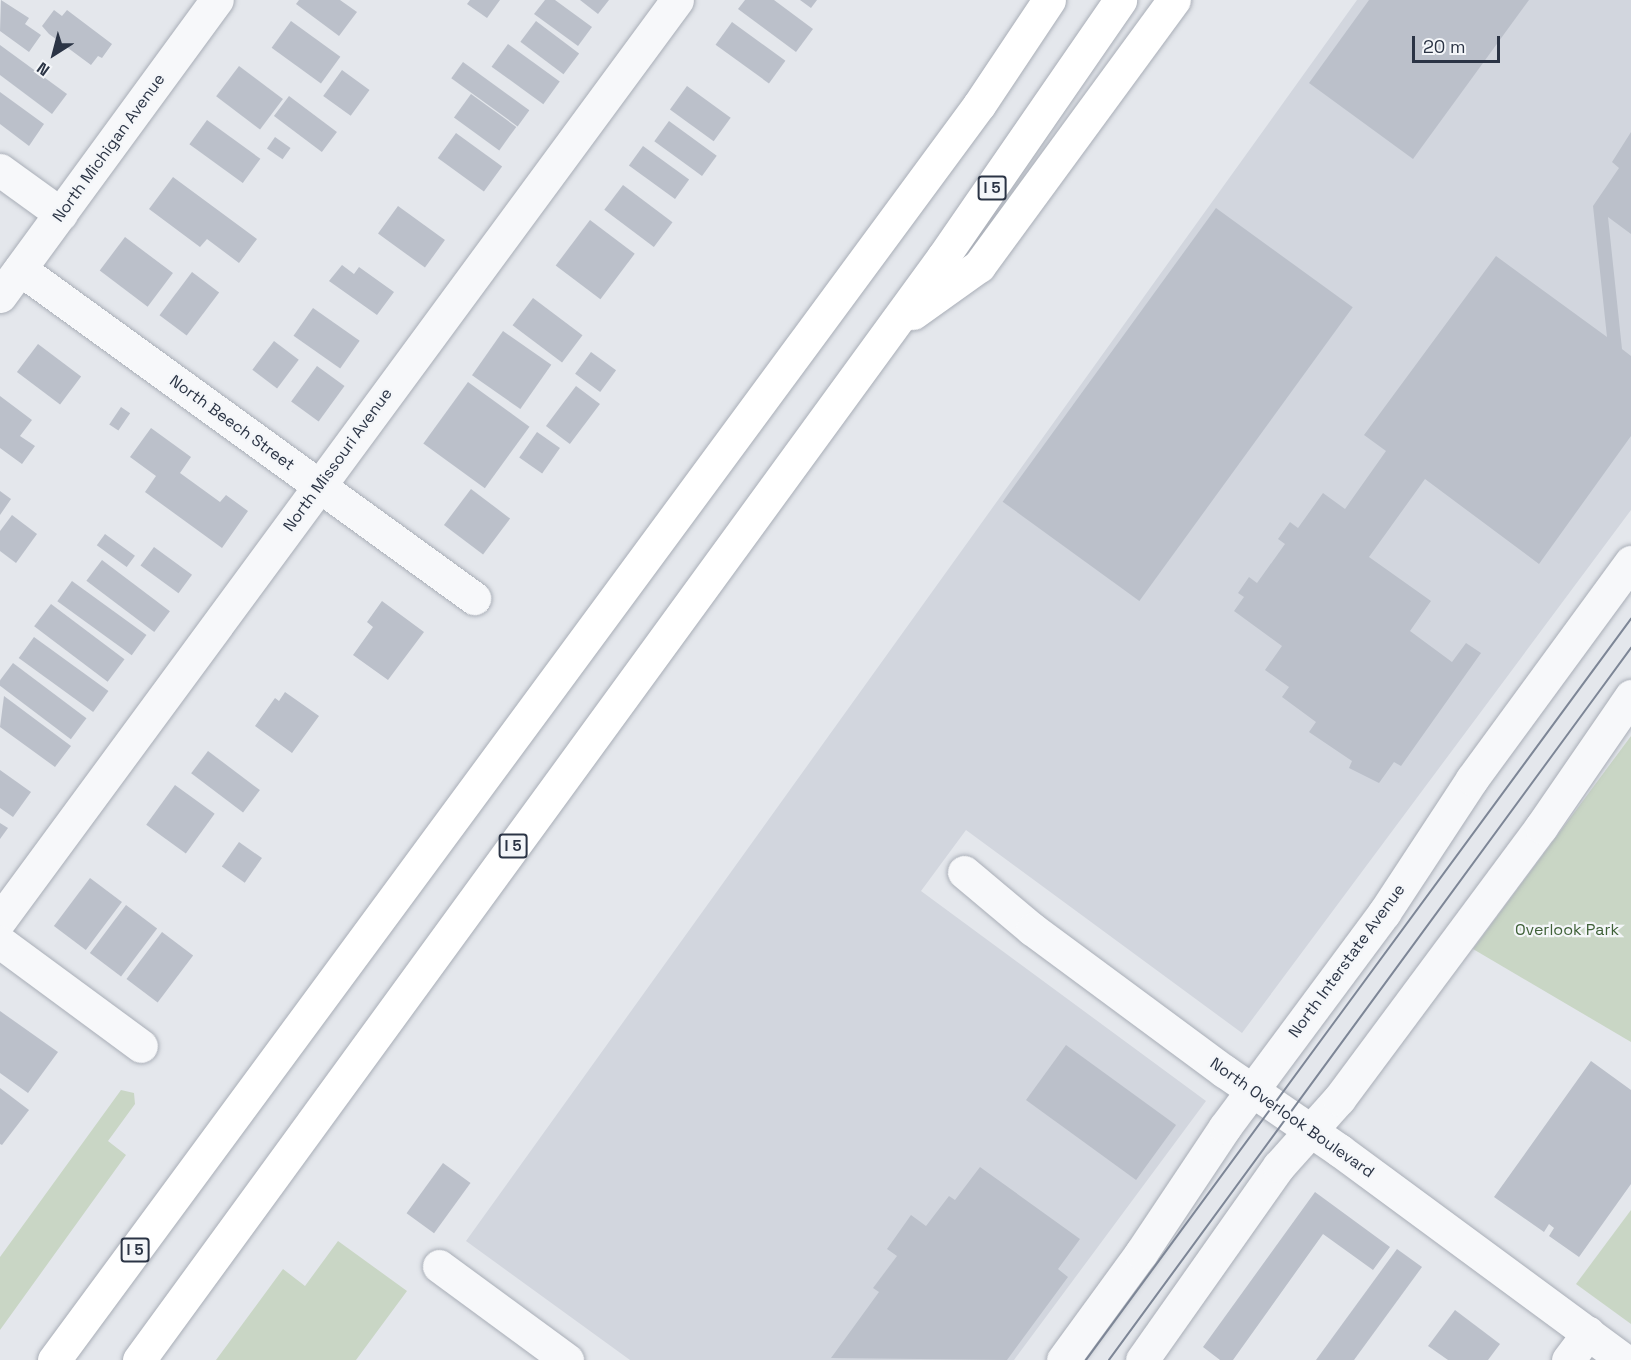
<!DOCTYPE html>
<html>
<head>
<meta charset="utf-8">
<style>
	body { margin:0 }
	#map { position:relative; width:1631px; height:1360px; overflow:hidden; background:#e4e7ec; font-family:"Space Grotesk",sans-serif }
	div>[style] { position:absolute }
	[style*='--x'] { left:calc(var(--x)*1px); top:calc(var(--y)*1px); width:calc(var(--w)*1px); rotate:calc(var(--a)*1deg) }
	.built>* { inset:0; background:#d2d6de }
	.green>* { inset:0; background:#c9d6c5 }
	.building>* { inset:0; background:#bbc0ca; transform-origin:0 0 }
	.roads { filter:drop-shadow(0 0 2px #a9aeb7) drop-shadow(0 0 2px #a9aeb7) }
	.minor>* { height:33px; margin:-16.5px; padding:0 16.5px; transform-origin:16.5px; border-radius:16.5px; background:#f7f8fa }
	.highway>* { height:33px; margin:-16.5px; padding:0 16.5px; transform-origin:16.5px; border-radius:16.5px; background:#fff }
	.tram>* { height:1.5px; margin:-0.75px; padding:0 0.75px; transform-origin:0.75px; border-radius:0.75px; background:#7d8696 }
	span { translate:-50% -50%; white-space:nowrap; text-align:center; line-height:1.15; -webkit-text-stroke:4.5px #f4f6f9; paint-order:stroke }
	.shield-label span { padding:2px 4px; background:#f4f6f9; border:2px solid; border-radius:4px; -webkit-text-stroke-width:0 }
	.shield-label { font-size:15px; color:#2b3445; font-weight:700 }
	.street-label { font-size:16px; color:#2b3445 }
	.park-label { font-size:16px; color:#3f6138 }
	.north { position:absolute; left:24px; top:24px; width:60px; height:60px; -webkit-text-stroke:4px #f4f6f9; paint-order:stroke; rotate:216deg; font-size:16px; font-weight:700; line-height:24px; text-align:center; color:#2b3445 }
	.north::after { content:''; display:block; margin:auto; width:21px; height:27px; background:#2b3445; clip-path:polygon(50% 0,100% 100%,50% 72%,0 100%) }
	.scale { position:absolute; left:1412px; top:36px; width:88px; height:27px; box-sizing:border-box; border:3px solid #2b3445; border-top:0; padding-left:8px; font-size:18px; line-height:21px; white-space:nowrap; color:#2b3445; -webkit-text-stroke:4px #f4f6f9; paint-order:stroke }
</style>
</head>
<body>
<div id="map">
	<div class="built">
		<div style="clip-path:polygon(1357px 0,1631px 0,1631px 510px,1242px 1033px,966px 830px,921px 891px,1206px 1101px,1014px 1360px,630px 1360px,466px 1241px)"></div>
	</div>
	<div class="green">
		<div style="clip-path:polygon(1631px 736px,1631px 1042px,1473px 949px)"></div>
		<div style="clip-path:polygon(121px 1090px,134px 1093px,135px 1104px,108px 1141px,126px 1155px,0 1330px,0 1257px)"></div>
		<div style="clip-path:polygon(1631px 1210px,1631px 1324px,1576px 1284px)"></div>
		<div style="clip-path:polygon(338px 1241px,407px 1291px,356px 1360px,216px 1360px,283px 1269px,305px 1286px)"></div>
	</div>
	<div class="building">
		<div style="clip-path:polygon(1px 0,29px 18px,25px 24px,41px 35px,29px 52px,0 31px)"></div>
		<div style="clip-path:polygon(299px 0,340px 0,357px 12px,339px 36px,296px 4px)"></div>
		<div style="clip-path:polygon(470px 0,500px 0,487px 18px,467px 4px)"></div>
		<div style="clip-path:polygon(545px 0,555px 0,592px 27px,578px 46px,534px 14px)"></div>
		<div style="clip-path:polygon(580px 0,609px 0,598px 14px)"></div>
		<div style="clip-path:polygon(745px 0,774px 0,813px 29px,796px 52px,738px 9px)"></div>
		<div style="clip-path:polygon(800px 0,817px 0,811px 8px)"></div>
		<div style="clip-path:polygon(1369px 0,1529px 0,1413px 159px,1309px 83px)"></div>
		<div style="clip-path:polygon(54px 10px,62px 16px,67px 10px,112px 44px,102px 58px,98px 56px,91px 65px,49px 34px,42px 26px)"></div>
		<div style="left:291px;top:21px;width:61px;height:33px;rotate:36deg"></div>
		<div style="left:536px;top:21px;width:54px;height:26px;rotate:37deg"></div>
		<div style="left:732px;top:22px;width:66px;height:28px;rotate:36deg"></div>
		<div style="left:508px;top:44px;width:64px;height:28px;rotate:36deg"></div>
		<div style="clip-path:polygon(0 45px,67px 94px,52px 114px,0 75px)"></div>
		<div style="left:463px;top:62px;width:82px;height:20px;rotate:36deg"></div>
		<div style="left:239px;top:66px;width:55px;height:38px;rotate:37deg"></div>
		<div style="left:342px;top:70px;width:34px;height:32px;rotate:36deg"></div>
		<div style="left:687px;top:86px;width:54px;height:29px;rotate:36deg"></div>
		<div style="clip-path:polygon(0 92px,44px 124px,29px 146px,0 124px)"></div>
		<div style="left:471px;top:94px;width:56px;height:29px;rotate:36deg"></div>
		<div style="left:289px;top:96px;width:60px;height:25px;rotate:37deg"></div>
		<div style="left:207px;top:120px;width:66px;height:30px;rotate:36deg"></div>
		<div style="left:669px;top:121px;width:59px;height:25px;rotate:36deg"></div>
		<div style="clip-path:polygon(1631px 132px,1631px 234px,1608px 217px,1622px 349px,1631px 356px,1631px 436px,1539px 564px,1425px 479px,1369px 557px,1431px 601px,1410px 631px,1452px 662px,1466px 643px,1481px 653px,1401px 766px,1394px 762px,1379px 783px,1349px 768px,1352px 761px,1309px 732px,1316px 722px,1282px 697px,1289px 687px,1265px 670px,1282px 646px,1234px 611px,1244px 597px,1238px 593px,1249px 577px,1257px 583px,1285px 544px,1278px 539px,1290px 522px,1298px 528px,1323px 493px,1345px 509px,1386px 451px,1364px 435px,1496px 256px,1607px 337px,1593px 206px,1619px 168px,1612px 162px)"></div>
		<div style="left:456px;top:133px;width:57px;height:31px;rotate:36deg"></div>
		<div style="left:275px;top:137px;width:19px;height:14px;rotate:35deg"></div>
		<div style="left:643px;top:146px;width:57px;height:24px;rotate:36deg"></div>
		<div style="clip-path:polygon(173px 177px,257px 239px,239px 263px,207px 239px,200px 247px,149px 209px)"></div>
		<div style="left:623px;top:185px;width:62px;height:31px;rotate:37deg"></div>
		<div style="left:398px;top:206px;width:58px;height:34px;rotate:36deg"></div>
		<div style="left:1216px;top:208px;width:169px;height:363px;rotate:36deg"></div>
		<div style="left:590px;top:220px;width:56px;height:57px;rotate:37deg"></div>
		<div style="left:125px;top:237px;width:60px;height:42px;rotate:37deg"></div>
		<div style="clip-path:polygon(342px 265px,354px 274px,359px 267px,394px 292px,377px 315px,329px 281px)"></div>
		<div style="left:192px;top:272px;width:34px;height:54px;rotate:37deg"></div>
		<div style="left:533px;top:298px;width:62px;height:34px;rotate:37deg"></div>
		<div style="left:313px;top:308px;width:57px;height:34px;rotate:35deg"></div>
		<div style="left:503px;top:331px;width:59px;height:54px;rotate:35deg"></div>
		<div style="left:274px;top:341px;width:31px;height:36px;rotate:37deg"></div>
		<div style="left:38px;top:344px;width:54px;height:35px;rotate:37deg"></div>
		<div style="left:591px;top:352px;width:31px;height:27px;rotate:36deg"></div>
		<div style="left:317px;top:366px;width:34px;height:44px;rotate:36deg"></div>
		<div style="left:468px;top:382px;width:76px;height:76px;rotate:36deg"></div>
		<div style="left:576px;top:386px;width:30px;height:50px;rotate:37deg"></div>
		<div style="clip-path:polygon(0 396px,32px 420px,20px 436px,35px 446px,22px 464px,0 448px)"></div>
		<div style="left:121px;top:407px;width:11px;height:21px;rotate:34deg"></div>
		<div style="clip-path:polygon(151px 428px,191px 457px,180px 473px,220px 502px,226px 495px,248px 511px,222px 548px,145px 492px,156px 476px,130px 457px)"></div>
		<div style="left:537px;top:432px;width:28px;height:31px;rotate:35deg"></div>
		<div style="left:471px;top:489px;width:49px;height:45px;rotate:37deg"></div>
		<div style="clip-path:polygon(0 491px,11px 499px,0 515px)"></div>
		<div style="clip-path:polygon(12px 515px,37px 534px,16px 563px,0 551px,0 531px)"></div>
		<div style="left:105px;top:534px;width:37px;height:14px;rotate:36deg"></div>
		<div style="left:154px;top:547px;width:47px;height:23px;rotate:36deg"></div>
		<div style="left:102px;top:560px;width:85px;height:26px;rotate:37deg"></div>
		<div style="left:72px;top:581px;width:92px;height:25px;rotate:36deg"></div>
		<div style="clip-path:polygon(382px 601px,424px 632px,388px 680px,353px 655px,373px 627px,367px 622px)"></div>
		<div style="left:51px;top:604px;width:92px;height:28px;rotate:37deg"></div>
		<div style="left:34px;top:637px;width:92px;height:26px;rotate:36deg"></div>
		<div style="left:13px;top:663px;width:92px;height:26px;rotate:37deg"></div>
		<div style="clip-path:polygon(285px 692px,319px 716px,292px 753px,255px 726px,275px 698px,279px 701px)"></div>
		<div style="clip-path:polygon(4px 696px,71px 746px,55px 767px,0 727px)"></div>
		<div style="left:208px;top:751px;width:65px;height:28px;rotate:37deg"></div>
		<div style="clip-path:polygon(0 770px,31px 792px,13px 817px,0 808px)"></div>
		<div style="left:175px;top:785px;width:49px;height:49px;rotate:36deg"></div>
		<div style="clip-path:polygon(0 823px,8px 828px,0 839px)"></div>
		<div style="left:239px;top:842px;width:28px;height:30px;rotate:35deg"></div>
		<div style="left:90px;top:878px;width:40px;height:60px;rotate:37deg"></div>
		<div style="left:126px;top:905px;width:39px;height:60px;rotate:37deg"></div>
		<div style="left:162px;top:932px;width:39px;height:59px;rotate:37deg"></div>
		<div style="clip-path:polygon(0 1011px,58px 1052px,28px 1093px,0 1073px)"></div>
		<div style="left:1066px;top:1045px;width:136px;height:68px;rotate:36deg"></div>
		<div style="clip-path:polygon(1591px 1061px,1631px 1090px,1631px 1184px,1579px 1257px,1549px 1236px,1554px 1228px,1549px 1224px,1544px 1232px,1494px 1197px)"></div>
		<div style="clip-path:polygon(0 1088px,29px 1110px,2px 1145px,0 1144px)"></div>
		<div style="left:443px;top:1163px;width:34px;height:62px;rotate:36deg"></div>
		<div style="clip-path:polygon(980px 1167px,1080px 1239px,1058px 1269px,1068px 1277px,1007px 1360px,831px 1358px,879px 1292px,873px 1288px,897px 1256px,887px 1249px,911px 1215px,926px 1226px,949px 1196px,955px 1200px)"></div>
		<div style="clip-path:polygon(1315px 1192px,1390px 1247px,1373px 1270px,1323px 1234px,1233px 1360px,1220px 1360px,1203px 1347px)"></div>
		<div style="clip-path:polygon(1397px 1249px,1422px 1267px,1354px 1360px,1316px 1360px)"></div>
		<div style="clip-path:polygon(1455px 1310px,1500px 1344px,1488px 1360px,1448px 1360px,1428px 1346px)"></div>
	</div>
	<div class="roads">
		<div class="minor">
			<div style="--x:0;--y:170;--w:75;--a:35.8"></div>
			<div style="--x:20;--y:269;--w:561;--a:35.93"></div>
			<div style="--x:0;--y:296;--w:367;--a:-53.8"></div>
			<div style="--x:964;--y:872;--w:89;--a:40"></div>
			<div style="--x:1032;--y:929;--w:239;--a:36.5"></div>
			<div style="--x:1224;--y:1071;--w:140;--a:34.5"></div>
			<div style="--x:1339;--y:1150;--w:354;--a:36.4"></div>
			<div style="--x:0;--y:920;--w:1142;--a:-53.65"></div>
			<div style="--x:0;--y:942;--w:175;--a:36.4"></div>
			<div style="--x:439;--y:1266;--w:159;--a:36.3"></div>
			<div style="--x:1063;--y:1360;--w:132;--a:-53.9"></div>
			<div style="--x:1141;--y:1253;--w:151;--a:-56.3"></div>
			<div style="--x:1225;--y:1127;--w:267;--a:-53.4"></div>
			<div style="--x:1384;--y:913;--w:160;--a:-56.7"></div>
			<div style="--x:1472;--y:779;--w:269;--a:-53.8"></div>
			<div style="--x:1142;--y:1360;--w:237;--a:-54.8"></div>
			<div style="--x:1279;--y:1166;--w:90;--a:-48.2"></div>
			<div style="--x:1339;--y:1099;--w:339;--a:-53.4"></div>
			<div style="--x:1541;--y:827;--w:159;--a:-55.5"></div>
			<div style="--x:1568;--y:1360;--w:34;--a:-53"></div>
		</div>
		<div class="highway">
			<div style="--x:913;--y:313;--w:81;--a:-35.5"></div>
			<div style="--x:979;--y:266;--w:330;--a:-53.8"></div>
			<div style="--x:54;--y:1360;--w:1559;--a:-53.61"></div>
			<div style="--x:979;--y:105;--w:126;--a:-56.3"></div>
			<div style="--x:139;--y:1360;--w:1365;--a:-53.91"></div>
			<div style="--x:943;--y:257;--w:312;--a:-55.4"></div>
		</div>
	</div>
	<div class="tram">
		<div style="--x:1086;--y:1360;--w:920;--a:-53.67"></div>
		<div style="--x:1109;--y:1360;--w:883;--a:-53.75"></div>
	</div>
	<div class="shield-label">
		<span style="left:992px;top:188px">I 5</span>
		<span style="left:513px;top:846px">I 5</span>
		<span style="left:135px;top:1250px">I 5</span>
	</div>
	<div class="street-label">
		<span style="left:109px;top:148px;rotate:-54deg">North Michigan Avenue</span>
		<span style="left:232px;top:423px;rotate:36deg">North Beech Street</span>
		<span style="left:338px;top:460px;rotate:-54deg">North Missouri Avenue</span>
		<span style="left:1347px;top:961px;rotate:-54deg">North Interstate Avenue</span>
		<span style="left:1292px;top:1118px;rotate:35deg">North Overlook Boulevard</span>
	</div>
	<div class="park-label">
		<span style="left:1567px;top:930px">Overlook Park</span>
	</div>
	<div class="north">N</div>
	<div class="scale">20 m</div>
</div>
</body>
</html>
